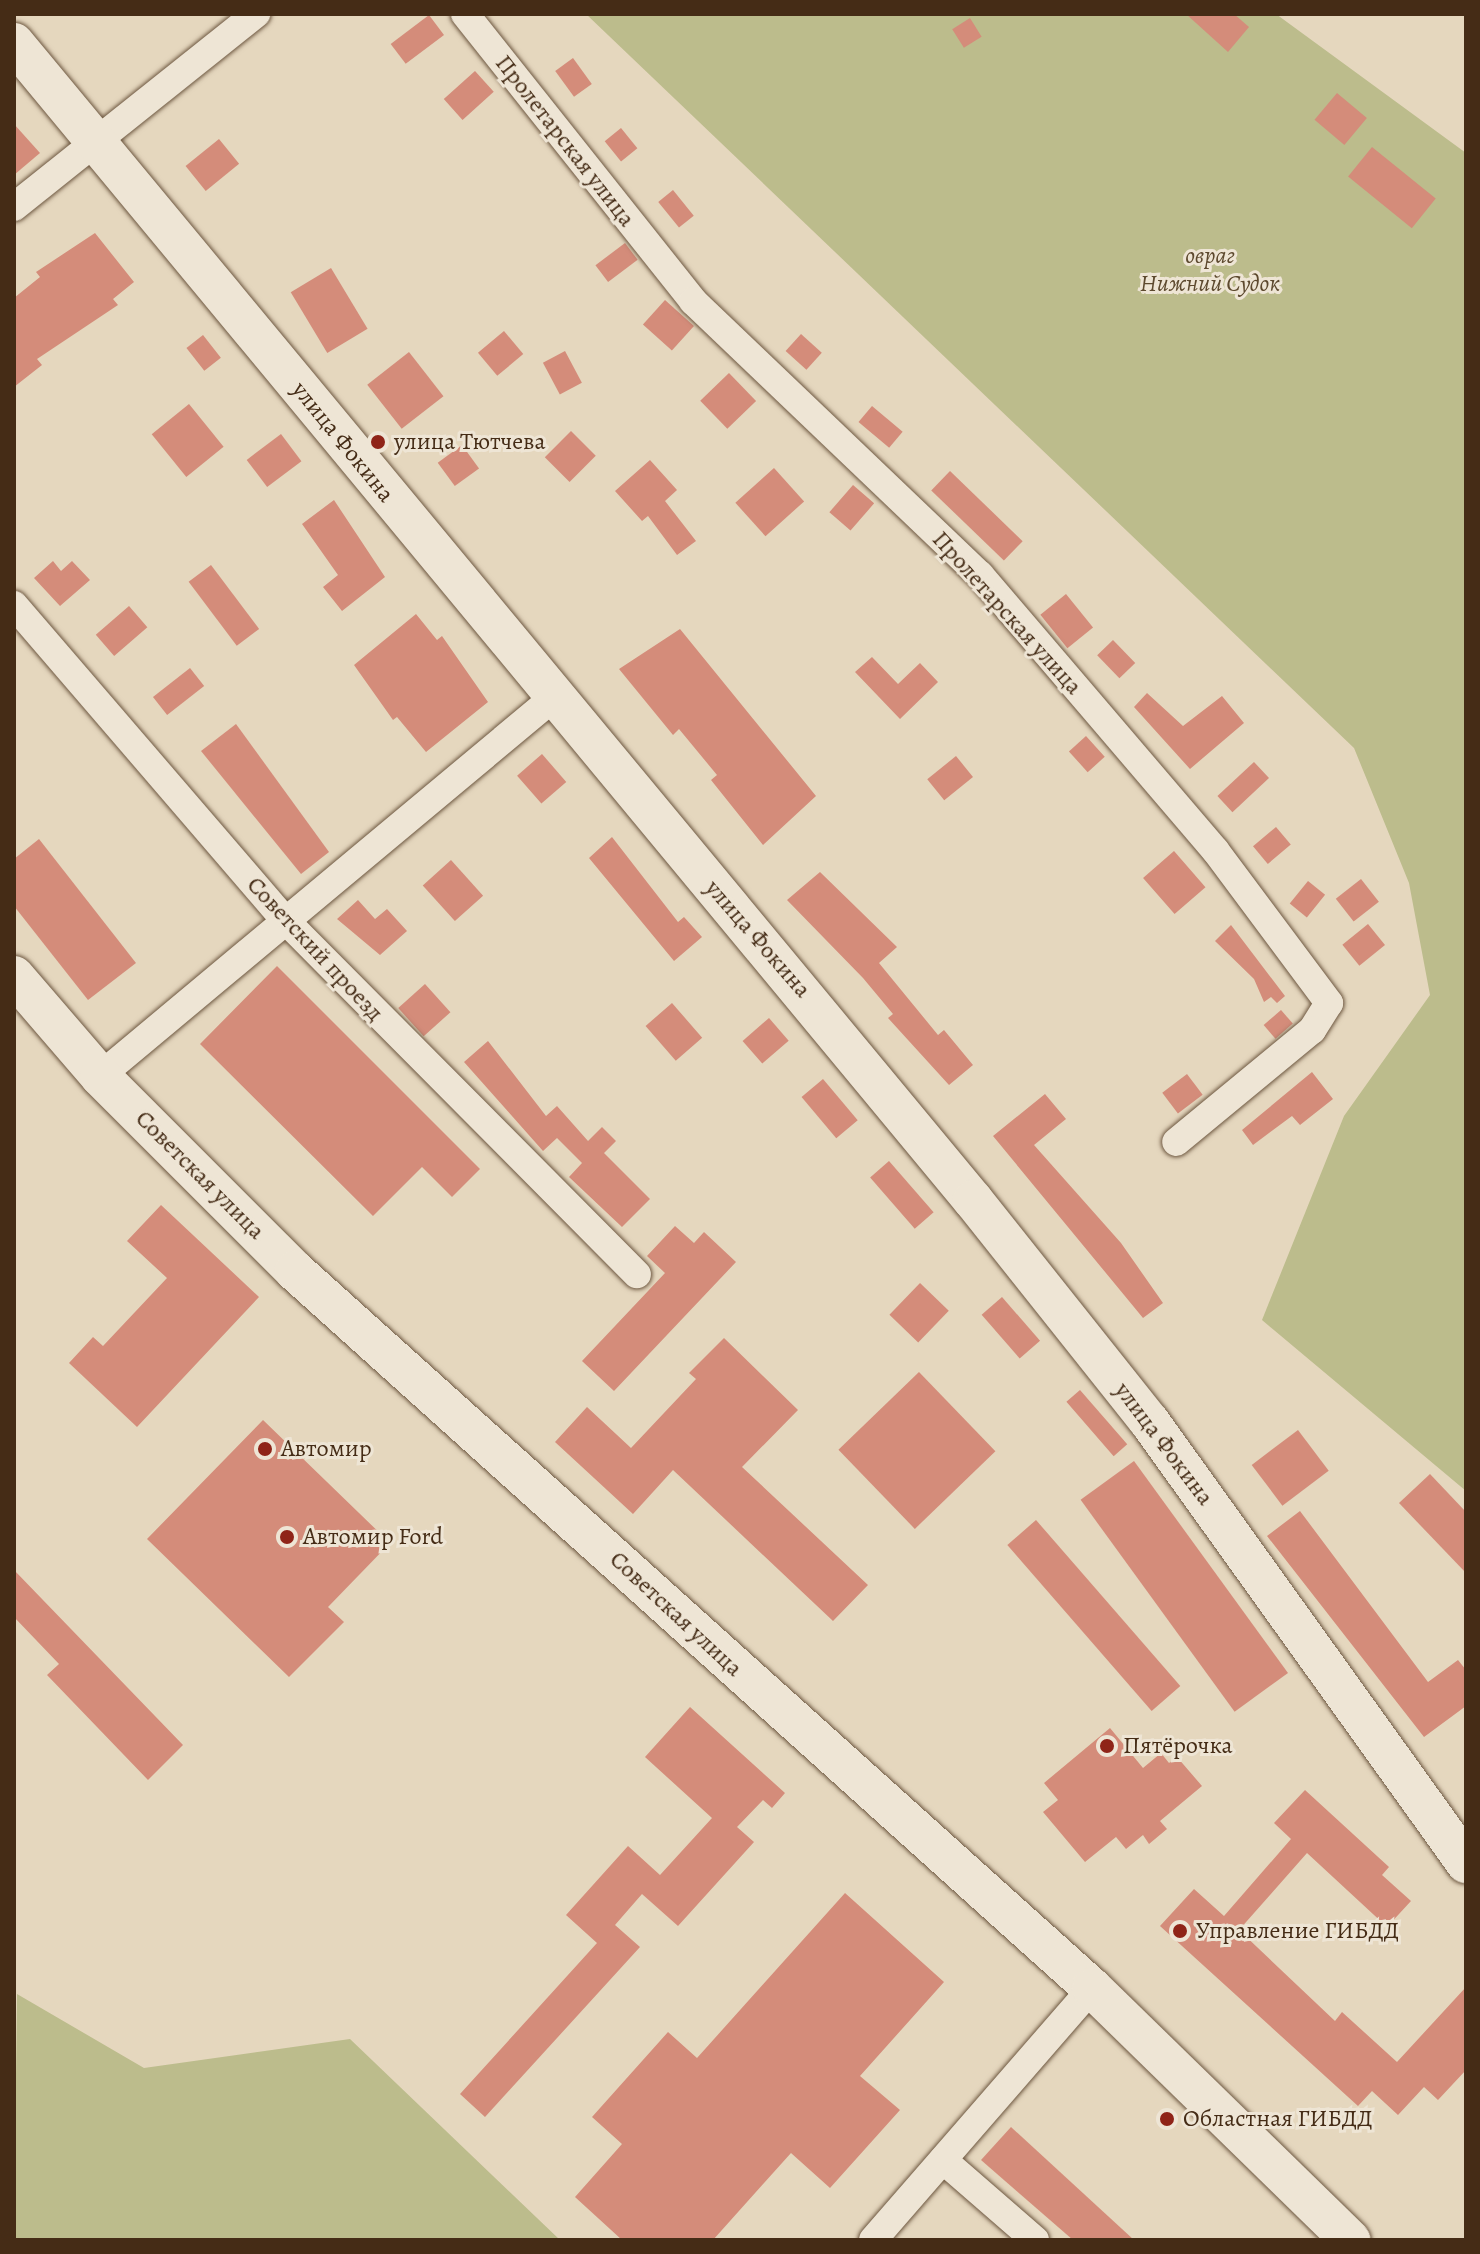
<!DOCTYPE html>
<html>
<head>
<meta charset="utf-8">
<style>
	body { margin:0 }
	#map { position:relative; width:1480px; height:2254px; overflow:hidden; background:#e5d7be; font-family:Alegreya,serif }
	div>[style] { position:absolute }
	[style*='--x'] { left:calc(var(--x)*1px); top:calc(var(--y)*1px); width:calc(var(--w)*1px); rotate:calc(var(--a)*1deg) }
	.green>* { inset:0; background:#bcbc8c }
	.building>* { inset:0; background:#d48c7a; transform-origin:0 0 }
	.roads { filter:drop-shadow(0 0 2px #6d5740) drop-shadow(0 0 2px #6d5740) }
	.street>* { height:28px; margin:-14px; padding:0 14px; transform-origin:14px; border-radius:14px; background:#eee5d5 }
	.secondary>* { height:40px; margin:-20px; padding:0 20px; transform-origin:20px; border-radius:20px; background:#eee5d5 }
	.dots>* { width:22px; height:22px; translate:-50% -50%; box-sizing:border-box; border:4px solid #eee5d5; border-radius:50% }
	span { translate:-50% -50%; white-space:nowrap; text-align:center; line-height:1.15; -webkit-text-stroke:6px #eee5d5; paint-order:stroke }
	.street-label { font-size:24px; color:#452c16 }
	.park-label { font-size:24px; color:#5d492e; font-style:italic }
	.poi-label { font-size:24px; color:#452c16 }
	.left { translate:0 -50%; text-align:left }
	.frame { position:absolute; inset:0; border:16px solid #452c16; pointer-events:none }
</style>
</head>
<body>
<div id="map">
	<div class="green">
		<div style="clip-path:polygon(586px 14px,1276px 14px,1466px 153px,1466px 1491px,1262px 1320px,1344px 1116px,1430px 995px,1409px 883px,1354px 748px)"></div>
		<div style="clip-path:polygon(17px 1994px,144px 2068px,350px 2039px,560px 2240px,14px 2240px)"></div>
	</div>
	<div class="building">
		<div style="clip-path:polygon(1186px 14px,1234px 14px,1249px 27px,1228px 52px)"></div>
		<div style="left:429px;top:15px;width:25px;height:48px;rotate:53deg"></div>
		<div style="left:970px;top:18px;width:22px;height:21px;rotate:58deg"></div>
		<div style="left:573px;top:58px;width:32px;height:22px;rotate:54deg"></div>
		<div style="left:475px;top:71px;width:28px;height:42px;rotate:48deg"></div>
		<div style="left:1337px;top:93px;width:39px;height:35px;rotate:40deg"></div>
		<div style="clip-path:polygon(14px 124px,40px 153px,14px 175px)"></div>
		<div style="left:621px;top:128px;width:26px;height:21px;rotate:51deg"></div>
		<div style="left:219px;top:139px;width:32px;height:43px;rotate:51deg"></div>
		<div style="left:1372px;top:147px;width:82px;height:38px;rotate:39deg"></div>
		<div style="left:673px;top:190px;width:33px;height:19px;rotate:51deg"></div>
		<div style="clip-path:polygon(95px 233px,134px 282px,113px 299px,118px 305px,37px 359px,42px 365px,14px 387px,14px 298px,40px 277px,36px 272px)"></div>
		<div style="left:625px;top:243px;width:21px;height:37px;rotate:53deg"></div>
		<div style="left:331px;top:268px;width:71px;height:47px;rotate:59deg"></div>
		<div style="left:665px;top:300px;width:39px;height:33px;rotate:42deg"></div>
		<div style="left:504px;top:331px;width:30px;height:34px;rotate:50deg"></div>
		<div style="left:801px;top:334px;width:28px;height:23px;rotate:42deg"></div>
		<div style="left:203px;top:335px;width:29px;height:21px;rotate:52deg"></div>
		<div style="left:565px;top:351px;width:36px;height:25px;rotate:62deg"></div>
		<div style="left:409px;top:352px;width:56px;height:53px;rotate:52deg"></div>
		<div style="left:729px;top:373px;width:39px;height:40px;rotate:46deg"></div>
		<div style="left:189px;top:404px;width:55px;height:48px;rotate:51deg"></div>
		<div style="left:872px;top:406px;width:40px;height:21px;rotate:40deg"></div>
		<div style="left:571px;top:431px;width:35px;height:37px;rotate:45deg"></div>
		<div style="left:281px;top:434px;width:34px;height:43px;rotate:53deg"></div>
		<div style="left:462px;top:445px;width:29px;height:30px;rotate:54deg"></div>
		<div style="clip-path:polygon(650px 460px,677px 490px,665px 501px,696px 541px,677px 555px,648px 516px,642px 521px,615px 491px)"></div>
		<div style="left:774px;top:468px;width:45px;height:52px;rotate:48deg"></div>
		<div style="left:950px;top:471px;width:101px;height:27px;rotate:44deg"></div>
		<div style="left:853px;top:485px;width:28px;height:36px;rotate:41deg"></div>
		<div style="clip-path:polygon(334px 500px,385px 577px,342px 611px,323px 587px,338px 575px,302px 524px)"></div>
		<div style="clip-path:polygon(53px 561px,61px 571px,72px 561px,90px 580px,60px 606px,34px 578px)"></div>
		<div style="left:211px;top:565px;width:80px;height:28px;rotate:53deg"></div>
		<div style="left:1066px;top:594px;width:43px;height:33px;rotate:51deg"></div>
		<div style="left:129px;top:606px;width:28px;height:44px;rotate:49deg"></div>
		<div style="clip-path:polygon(416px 614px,437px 640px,442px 636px,488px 702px,426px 752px,397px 717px,393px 720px,354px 665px)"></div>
		<div style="clip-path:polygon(680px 629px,816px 796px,763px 845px,711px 780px,717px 775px,679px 729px,673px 735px,619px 669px)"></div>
		<div style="left:1113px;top:640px;width:32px;height:22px;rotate:46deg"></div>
		<div style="clip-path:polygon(872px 657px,898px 684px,920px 663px,938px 682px,900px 719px,855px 672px)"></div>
		<div style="left:190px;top:668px;width:23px;height:47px;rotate:52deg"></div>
		<div style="clip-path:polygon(1147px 693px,1183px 726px,1222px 696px,1244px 723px,1190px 769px,1134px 707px)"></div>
		<div style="clip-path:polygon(236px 724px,329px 852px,301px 874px,201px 751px)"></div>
		<div style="left:1086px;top:736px;width:28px;height:23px;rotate:48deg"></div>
		<div style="left:542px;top:754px;width:37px;height:33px;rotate:49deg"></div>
		<div style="left:956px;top:756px;width:27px;height:37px;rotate:51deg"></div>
		<div style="left:1254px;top:762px;width:22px;height:50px;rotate:47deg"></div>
		<div style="left:1276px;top:827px;width:23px;height:30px;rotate:50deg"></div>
		<div style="clip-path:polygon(612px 837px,678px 922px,684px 917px,702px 937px,674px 961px,589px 858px)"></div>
		<div style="clip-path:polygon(39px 839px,136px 963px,88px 1000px,14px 906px,14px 859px)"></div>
		<div style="left:1174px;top:851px;width:48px;height:41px;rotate:49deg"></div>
		<div style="left:451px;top:860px;width:48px;height:38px;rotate:48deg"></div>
		<div style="clip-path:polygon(820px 872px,897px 947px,879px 963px,938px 1035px,944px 1030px,973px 1065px,949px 1085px,888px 1018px,893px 1014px,863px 978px,787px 900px)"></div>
		<div style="left:1361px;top:879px;width:29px;height:32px;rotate:52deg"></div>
		<div style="left:1308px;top:881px;width:22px;height:29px;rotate:39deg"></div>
		<div style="clip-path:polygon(358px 900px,375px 919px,387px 909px,407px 931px,380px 955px,337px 919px)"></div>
		<div style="left:1368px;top:924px;width:27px;height:33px;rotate:51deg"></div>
		<div style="clip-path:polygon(1231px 925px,1285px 996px,1277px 1003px,1271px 997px,1264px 1002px,1254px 979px,1215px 941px)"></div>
		<div style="clip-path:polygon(277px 966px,480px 1169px,452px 1197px,422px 1167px,373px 1216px,200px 1044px)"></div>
		<div style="left:425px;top:984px;width:38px;height:36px;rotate:48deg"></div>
		<div style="left:672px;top:1003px;width:46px;height:35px;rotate:49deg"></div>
		<div style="left:1281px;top:1010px;width:18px;height:23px;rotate:49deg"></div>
		<div style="left:769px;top:1018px;width:30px;height:35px;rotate:49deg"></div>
		<div style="clip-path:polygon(488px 1041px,546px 1116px,557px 1106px,588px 1141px,602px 1127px,616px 1141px,604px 1153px,650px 1199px,622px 1227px,569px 1177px,582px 1163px,557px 1138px,543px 1151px,464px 1062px)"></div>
		<div style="clip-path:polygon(1312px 1072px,1333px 1099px,1300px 1125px,1292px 1116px,1253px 1145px,1242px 1130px)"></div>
		<div style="left:1187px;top:1074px;width:26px;height:31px;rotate:53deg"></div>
		<div style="left:823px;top:1079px;width:54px;height:28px;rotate:50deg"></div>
		<div style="clip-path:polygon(1045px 1094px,1066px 1119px,1034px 1145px,1121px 1243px,1163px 1303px,1143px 1318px,993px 1136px)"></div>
		<div style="left:889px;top:1161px;width:68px;height:25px;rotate:49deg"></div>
		<div style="clip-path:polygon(161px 1205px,259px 1297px,137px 1427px,69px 1363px,93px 1337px,103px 1346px,167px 1278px,127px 1241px)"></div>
		<div style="clip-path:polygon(675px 1226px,694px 1243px,704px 1232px,736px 1262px,614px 1391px,582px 1361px,665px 1273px,647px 1256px)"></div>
		<div style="left:920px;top:1283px;width:40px;height:44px;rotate:44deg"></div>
		<div style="left:1002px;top:1297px;width:58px;height:27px;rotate:49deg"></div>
		<div style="clip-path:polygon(724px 1338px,798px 1410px,742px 1467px,868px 1585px,833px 1621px,673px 1470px,633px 1514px,555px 1442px,587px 1407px,631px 1448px,696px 1379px,689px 1373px)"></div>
		<div style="left:919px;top:1372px;width:110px;height:112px;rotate:46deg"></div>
		<div style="left:1080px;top:1390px;width:72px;height:18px;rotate:49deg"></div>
		<div style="clip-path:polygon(263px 1420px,390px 1543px,328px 1607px,344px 1622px,289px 1677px,147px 1539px)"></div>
		<div style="left:1298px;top:1430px;width:51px;height:58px;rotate:53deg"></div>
		<div style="left:1134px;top:1461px;width:262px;height:66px;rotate:54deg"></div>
		<div style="clip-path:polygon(1430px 1474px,1466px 1512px,1466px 1573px,1399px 1503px)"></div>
		<div style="clip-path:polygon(1300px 1511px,1428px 1682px,1458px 1660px,1466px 1670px,1466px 1706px,1424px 1737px,1267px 1536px)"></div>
		<div style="left:1036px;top:1520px;width:220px;height:38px;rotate:49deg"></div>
		<div style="clip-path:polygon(14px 1570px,183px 1745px,148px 1780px,47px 1675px,59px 1664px,14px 1617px)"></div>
		<div style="clip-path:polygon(690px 1707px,785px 1793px,772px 1808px,763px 1800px,737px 1827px,754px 1842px,678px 1926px,642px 1894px,615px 1925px,640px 1947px,485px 2117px,460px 2094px,597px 1943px,566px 1915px,628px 1846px,660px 1875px,712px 1818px,645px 1757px)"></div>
		<div style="clip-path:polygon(1110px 1728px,1143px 1768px,1161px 1753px,1169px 1763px,1177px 1757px,1202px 1786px,1160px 1821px,1167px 1829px,1149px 1844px,1143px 1835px,1126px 1849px,1116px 1837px,1085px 1862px,1043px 1812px,1058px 1800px,1044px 1783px)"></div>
		<div style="clip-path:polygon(1305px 1790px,1389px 1867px,1382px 1875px,1411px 1901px,1387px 1927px,1307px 1853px,1239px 1930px,1335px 2021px,1342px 2012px,1397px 2062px,1466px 1987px,1466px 2070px,1438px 2100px,1424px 2087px,1398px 2115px,1372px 2091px,1358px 2106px,1160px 1926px,1194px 1889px,1224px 1916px,1291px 1839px,1274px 1823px)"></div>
		<div style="clip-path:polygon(845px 1893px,944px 1982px,860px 2076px,900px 2110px,830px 2188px,791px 2153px,713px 2240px,622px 2240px,575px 2197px,622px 2144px,592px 2117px,668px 2032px,697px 2058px)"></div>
		<div style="clip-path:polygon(1011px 2127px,1134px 2240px,1073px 2240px,981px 2160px)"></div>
	</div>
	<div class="roads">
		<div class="street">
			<div style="--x:465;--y:14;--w:367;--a:51.5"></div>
			<div style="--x:693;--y:301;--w:397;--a:43.7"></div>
			<div style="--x:980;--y:575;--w:362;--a:49.5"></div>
			<div style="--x:1215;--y:850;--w:191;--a:53.3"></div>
			<div style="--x:1329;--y:1003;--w:32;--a:122"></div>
			<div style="--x:1312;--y:1030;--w:176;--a:140.5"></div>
			<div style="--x:14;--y:207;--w:310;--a:-38.6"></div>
			<div style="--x:14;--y:605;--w:417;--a:49.3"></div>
			<div style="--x:286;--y:921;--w:498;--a:45.2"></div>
			<div style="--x:100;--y:1076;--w:590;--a:-39.84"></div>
			<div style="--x:943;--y:2160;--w:122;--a:41"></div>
			<div style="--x:873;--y:2240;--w:334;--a:-49"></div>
		</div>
		<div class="secondary">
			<div style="--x:14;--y:43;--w:1503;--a:50.35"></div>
			<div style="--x:973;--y:1200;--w:283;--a:51.5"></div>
			<div style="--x:1149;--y:1421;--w:544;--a:54.35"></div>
			<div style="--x:14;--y:976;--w:132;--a:49.3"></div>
			<div style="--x:100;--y:1076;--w:276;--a:45"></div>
			<div style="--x:295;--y:1271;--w:1072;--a:41.98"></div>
			<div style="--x:1092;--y:1988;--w:361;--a:44.3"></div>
		</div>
	</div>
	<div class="dots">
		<div style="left:378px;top:442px;background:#8f2418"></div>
		<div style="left:265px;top:1449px;background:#8f2418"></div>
		<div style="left:287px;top:1537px;background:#8f2418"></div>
		<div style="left:1107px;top:1746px;background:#8f2418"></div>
		<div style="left:1180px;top:1931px;background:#8f2418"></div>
		<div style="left:1167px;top:2119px;background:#8f2418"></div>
	</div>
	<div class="street-label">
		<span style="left:565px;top:141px;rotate:52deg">Пролетарская улица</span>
		<span style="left:343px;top:442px;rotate:51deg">улица Фокина</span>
		<span style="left:1007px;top:613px;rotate:48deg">Пролетарская улица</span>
		<span style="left:758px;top:939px;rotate:49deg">улица Фокина</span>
		<span style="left:315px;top:949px;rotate:47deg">Советский проезд</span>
		<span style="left:200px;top:1175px;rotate:45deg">Советская улица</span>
		<span style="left:1164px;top:1444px;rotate:53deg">улица Фокина</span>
		<span style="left:676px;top:1614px;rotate:43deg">Советская улица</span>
	</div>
	<div class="park-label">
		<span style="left:1210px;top:270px">овраг<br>Нижний Судок</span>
	</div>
	<div class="poi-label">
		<span class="left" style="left:394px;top:442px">улица Тютчева</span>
		<span class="left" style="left:281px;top:1449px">Автомир</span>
		<span class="left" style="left:303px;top:1537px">Автомир Ford</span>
		<span class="left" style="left:1123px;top:1746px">Пятёрочка</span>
		<span class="left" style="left:1196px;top:1931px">Управление ГИБДД</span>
		<span class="left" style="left:1183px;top:2119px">Областная ГИБДД</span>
	</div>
	<div class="frame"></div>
</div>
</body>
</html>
